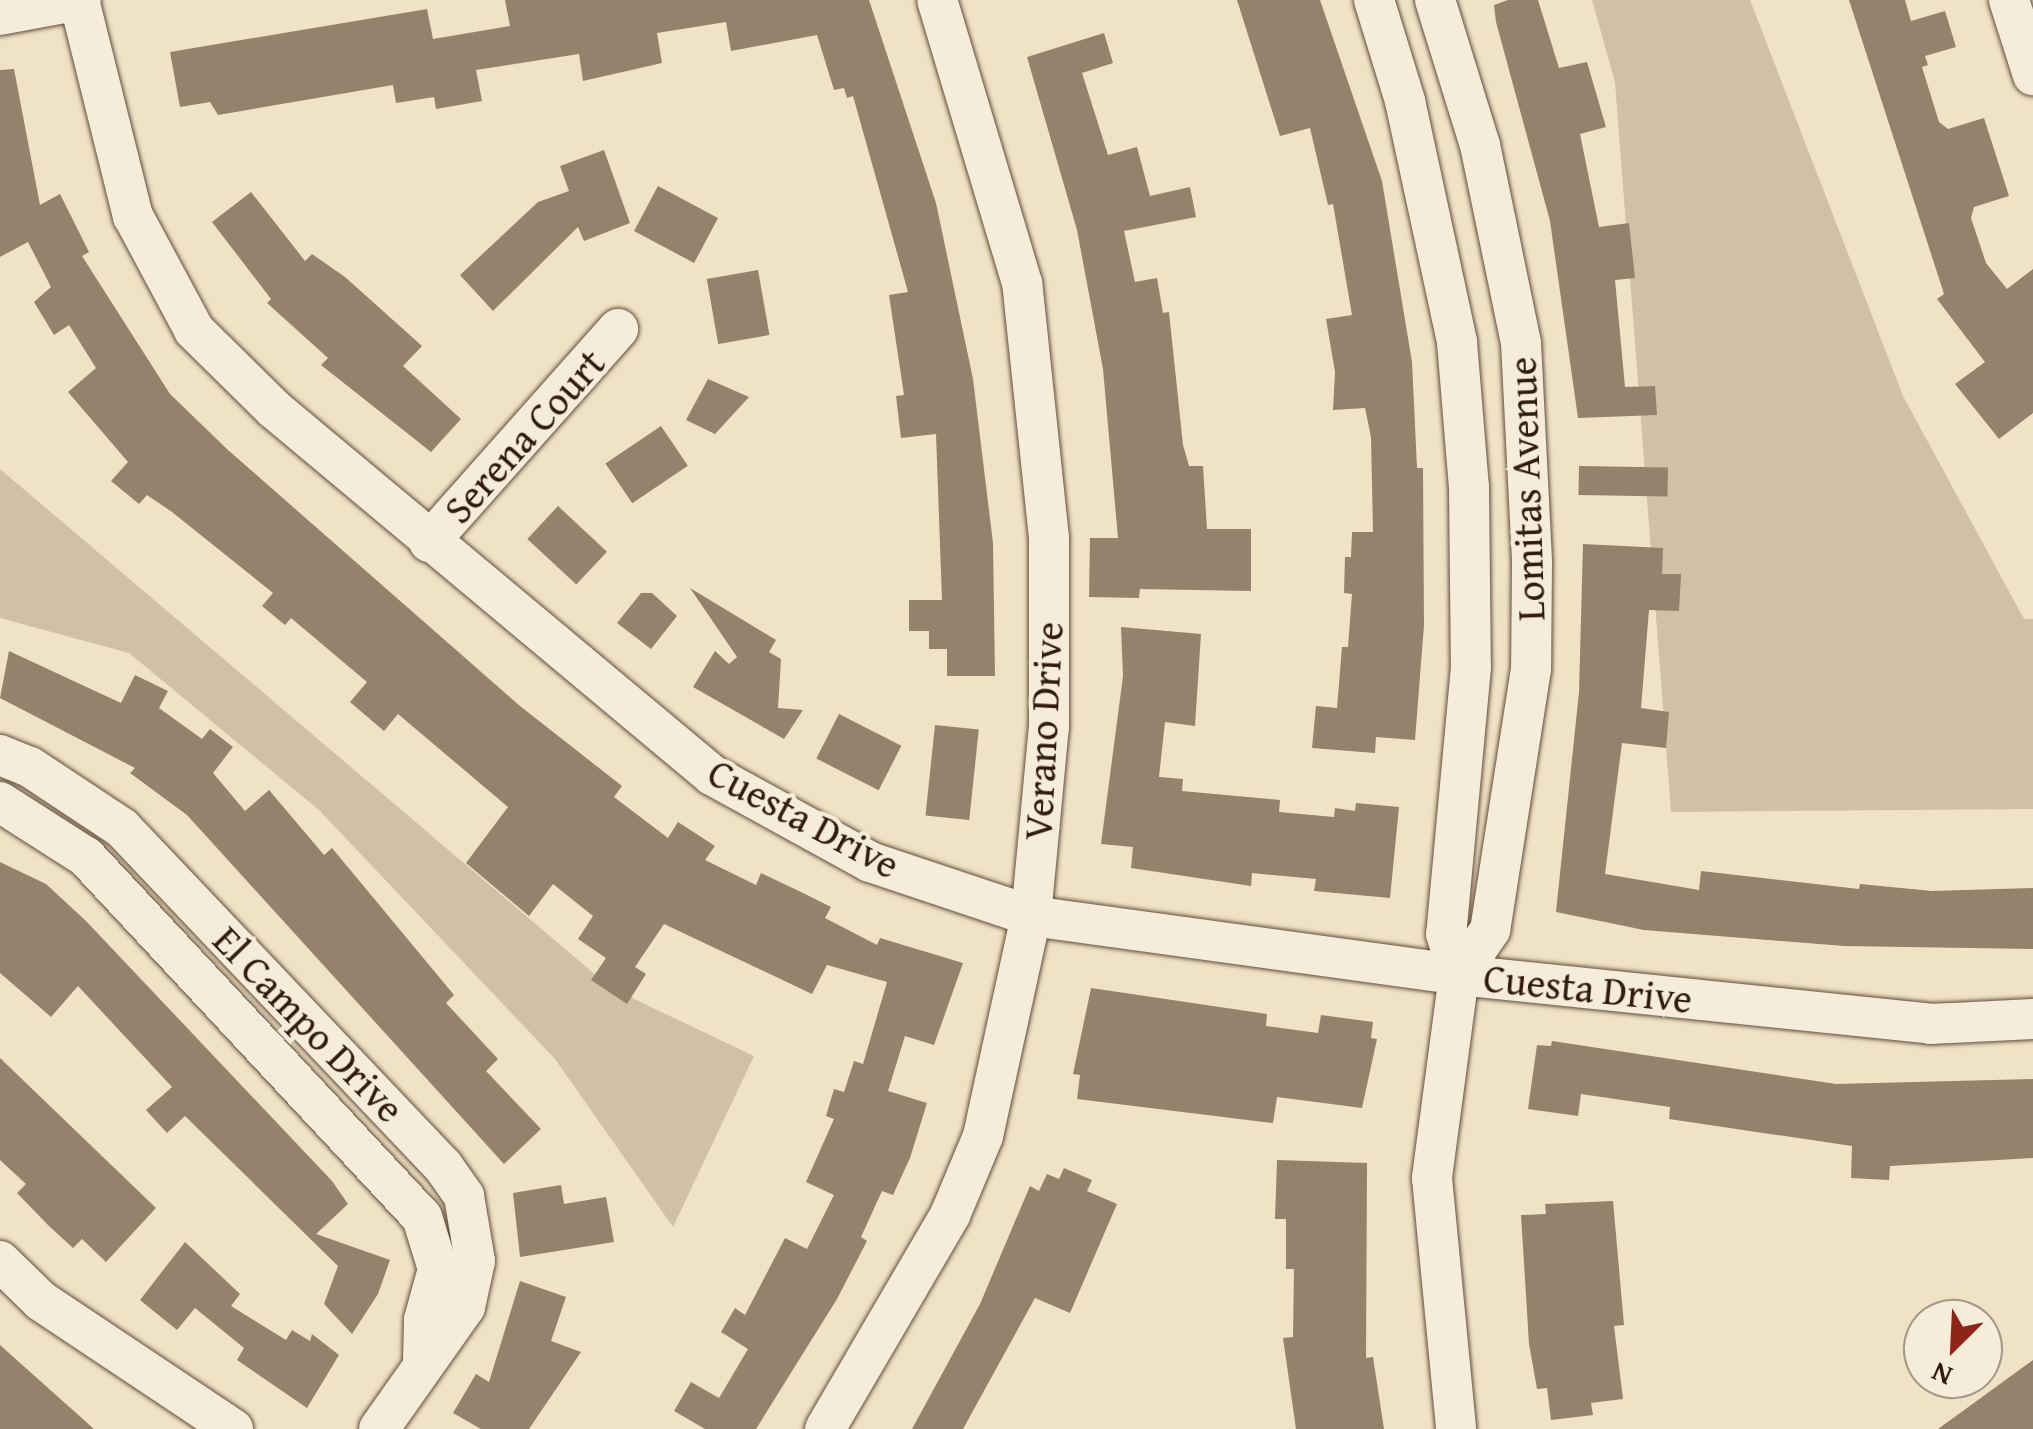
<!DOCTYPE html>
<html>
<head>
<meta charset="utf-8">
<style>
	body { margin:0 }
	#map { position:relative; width:2033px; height:1429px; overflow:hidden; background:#f0e2c5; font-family:"Gentium Book Plus",serif }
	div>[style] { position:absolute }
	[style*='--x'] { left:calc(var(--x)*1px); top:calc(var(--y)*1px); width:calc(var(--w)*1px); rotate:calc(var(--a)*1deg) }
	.green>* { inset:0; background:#cfc0a6 }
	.building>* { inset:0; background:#94826c; transform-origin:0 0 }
	.roads { filter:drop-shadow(0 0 2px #604d3a) drop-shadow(0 0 2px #604d3a) }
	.street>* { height:40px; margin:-20px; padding:0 20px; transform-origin:20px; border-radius:20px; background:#f5ecd9 }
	span { translate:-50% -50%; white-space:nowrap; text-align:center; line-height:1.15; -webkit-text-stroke:9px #f5ecd9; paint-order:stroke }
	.street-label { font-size:40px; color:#301b0c }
	.north { position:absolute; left:1903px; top:1299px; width:100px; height:100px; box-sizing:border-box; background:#f5ecd9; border:2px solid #a69887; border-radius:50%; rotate:204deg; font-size:28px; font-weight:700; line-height:40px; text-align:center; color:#301b0c }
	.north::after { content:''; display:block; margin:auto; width:35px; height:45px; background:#8f2418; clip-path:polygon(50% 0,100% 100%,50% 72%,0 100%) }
</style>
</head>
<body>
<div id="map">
	<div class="green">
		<div style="clip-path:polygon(1592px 0,1750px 0,1903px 396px,2024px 619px,2033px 619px,2033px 809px,1671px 812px,1615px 82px)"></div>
		<div style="clip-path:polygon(0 469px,611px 988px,754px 1056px,673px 1227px,555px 1059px,319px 810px,129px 653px,0 618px)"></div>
	</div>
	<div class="building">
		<div style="clip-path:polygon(505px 0,869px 0,936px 203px,973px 379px,993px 543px,995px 676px,947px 676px,947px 649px,929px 649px,929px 631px,909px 631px,909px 600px,942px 600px,936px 434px,901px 438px,896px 396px,904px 395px,889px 295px,908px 292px,853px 96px,847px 98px,844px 88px,834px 90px,817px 35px,731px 51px,726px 22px,657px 33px,662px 63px,583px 81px,579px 54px,476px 70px,482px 101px,436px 109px,434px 97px,396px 103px,393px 85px,218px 115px,210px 102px,180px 107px,170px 52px,427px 9px,433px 39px,510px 26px)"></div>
		<div style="clip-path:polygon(1237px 0,1320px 0,1382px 181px,1412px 362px,1417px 468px,1423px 468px,1424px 625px,1415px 740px,1376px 737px,1375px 753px,1312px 748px,1316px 706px,1337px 708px,1342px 647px,1348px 647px,1352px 594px,1344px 593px,1345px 557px,1351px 557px,1352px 532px,1373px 532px,1371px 437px,1365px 408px,1333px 410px,1335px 372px,1326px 319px,1352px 315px,1333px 204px,1328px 205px,1310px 128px,1280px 136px)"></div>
		<div style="clip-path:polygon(1508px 0,1538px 0,1559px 68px,1587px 62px,1606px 127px,1580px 134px,1599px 227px,1629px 223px,1635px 278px,1615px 280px,1625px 387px,1655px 386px,1657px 415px,1578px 418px,1550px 221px,1496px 22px,1494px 5px)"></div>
		<div style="clip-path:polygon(1849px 0,1905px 0,1911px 21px,1945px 11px,1956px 47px,1925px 56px,1928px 65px,1922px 67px,1939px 122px,1948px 129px,1984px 118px,2009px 196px,1974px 207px,1971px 218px,1986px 263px,2007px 289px,2033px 269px,2033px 413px,1999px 439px,1955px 384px,1985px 362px,1937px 299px,1944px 294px)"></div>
		<div style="clip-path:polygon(1104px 33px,1113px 63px,1082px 73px,1108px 155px,1137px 147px,1150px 196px,1190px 187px,1196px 217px,1124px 231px,1135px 282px,1157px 278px,1163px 313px,1169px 312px,1183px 445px,1189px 466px,1203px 466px,1207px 529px,1251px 529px,1251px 591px,1140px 589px,1139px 598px,1089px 597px,1090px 538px,1118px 538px,1103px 369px,1077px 230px,1027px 57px)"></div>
		<div style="clip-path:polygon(14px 69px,40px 205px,60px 194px,89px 252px,82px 256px,170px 394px,228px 450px,520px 706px,622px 786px,614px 797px,668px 838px,678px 822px,715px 846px,705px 860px,756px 885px,761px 873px,803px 893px,831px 907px,825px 918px,877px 945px,880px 938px,963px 963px,934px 1045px,905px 1036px,888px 1091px,927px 1103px,910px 1158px,893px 1195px,882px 1191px,861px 1237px,867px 1241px,837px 1299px,756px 1429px,705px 1429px,674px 1411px,691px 1382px,719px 1398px,748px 1349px,721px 1332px,735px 1308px,745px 1315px,785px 1238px,807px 1249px,834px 1195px,806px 1182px,834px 1119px,826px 1116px,834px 1089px,844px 1092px,854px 1061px,863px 1064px,887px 982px,827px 965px,812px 994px,664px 924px,635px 967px,646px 974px,627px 1004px,591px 980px,606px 958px,578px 939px,593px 916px,553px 884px,529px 916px,466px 863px,508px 807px,398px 714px,384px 731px,350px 702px,367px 682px,291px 618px,285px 625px,262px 606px,273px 593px,172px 512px,147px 495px,139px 504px,111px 481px,128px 462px,68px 392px,96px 368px,69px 325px,54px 335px,34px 302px,51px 287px,28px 242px,0 257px,0 70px)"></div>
		<div style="clip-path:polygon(604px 150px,630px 223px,584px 241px,578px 227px,493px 311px,460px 275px,538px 202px,569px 191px,560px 166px)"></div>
		<div style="left:658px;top:186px;width:68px;height:51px;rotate:28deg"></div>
		<div style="clip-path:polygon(251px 192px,305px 261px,312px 254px,345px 277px,422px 346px,403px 366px,461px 419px,431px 452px,321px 365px,328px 358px,267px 303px,271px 299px,212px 222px)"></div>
		<div style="left:758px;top:270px;width:66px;height:52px;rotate:80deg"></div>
		<div style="clip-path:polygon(708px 379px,749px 397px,715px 434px,686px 420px)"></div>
		<div style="left:661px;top:426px;width:48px;height:67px;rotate:56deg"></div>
		<div style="left:1579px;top:466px;width:89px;height:29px;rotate:1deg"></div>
		<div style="left:558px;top:506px;width:67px;height:45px;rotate:43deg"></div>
		<div style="clip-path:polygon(1583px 544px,1663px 548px,1662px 574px,1681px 574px,1679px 611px,1649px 610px,1641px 708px,1669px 712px,1666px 748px,1622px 743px,1605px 874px,1699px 890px,1701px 871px,1859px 889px,1860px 884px,1932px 891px,2033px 888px,2033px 949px,1844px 946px,1644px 930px,1556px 912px,1579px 692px)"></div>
		<div style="clip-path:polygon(690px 588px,776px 640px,769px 652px,781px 659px,778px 708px,803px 710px,784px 739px,693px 687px,715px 651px,729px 664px,737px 657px)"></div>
		<div style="clip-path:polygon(641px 593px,652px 593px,677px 616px,651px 649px,617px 623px)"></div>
		<div style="clip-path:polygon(1121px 627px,1201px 634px,1195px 726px,1165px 722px,1159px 777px,1183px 779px,1182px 791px,1280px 800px,1279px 812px,1334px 817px,1335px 808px,1355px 811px,1356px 803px,1399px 807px,1390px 898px,1314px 891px,1316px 879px,1252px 873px,1251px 886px,1131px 868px,1133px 847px,1101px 844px,1123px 676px)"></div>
		<div style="clip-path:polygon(9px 651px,121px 703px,135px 675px,168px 691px,159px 708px,202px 739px,210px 729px,233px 747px,213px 773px,245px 811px,269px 790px,324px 855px,332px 848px,454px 995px,446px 1003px,498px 1059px,486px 1071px,541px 1129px,504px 1164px,187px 815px,130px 773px,135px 768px,0 698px)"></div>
		<div style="left:839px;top:714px;width:70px;height:50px;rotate:27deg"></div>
		<div style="left:935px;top:725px;width:44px;height:91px;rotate:6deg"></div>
		<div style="clip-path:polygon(0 862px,46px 884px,86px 921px,332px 1181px,348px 1204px,316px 1234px,390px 1260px,378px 1294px,352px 1334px,324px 1304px,338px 1266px,185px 1116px,167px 1133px,146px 1110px,172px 1087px,78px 986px,51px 1017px,0 973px)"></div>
		<div style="clip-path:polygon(1091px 988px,1267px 1014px,1266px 1026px,1318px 1033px,1321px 1015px,1373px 1022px,1371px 1038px,1377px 1039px,1362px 1108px,1277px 1097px,1273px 1123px,1077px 1099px,1080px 1075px,1073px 1074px)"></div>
		<div style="clip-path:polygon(1552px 1041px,1836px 1084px,2033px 1079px,2033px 1158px,1890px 1166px,1889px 1180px,1851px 1178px,1852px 1146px,1669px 1119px,1670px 1107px,1581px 1094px,1578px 1116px,1528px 1109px,1537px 1045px,1551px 1046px)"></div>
		<div style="clip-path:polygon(0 1058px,156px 1208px,106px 1262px,82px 1239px,73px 1248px,49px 1226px,17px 1193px,26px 1184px,0 1160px)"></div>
		<div style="clip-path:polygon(1277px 1160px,1367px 1163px,1366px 1358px,1373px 1357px,1384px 1429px,1296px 1429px,1283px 1338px,1293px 1337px,1294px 1269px,1286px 1269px,1286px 1219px,1275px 1219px)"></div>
		<div style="clip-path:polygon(1064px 1168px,1092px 1180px,1087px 1191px,1117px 1204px,1070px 1313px,1035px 1298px,963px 1429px,912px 1429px,980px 1304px,1030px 1186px,1039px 1191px,1047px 1174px,1059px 1179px)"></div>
		<div style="clip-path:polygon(561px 1185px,564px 1204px,606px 1197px,614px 1242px,520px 1257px,513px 1193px)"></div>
		<div style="clip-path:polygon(1613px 1201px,1624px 1325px,1614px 1326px,1623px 1399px,1591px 1403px,1593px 1415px,1551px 1420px,1547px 1388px,1537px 1389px,1529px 1344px,1521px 1215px,1546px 1214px,1545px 1204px)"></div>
		<div style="clip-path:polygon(185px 1242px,240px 1294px,231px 1306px,286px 1340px,292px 1330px,310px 1341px,312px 1334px,339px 1355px,307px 1408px,237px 1360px,244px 1348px,195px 1308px,177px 1330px,140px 1300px)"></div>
		<div style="clip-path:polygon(520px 1281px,566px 1297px,551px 1341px,581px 1352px,529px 1429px,481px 1429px,453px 1413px,476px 1374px,489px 1382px)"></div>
		<div style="clip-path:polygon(0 1345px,94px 1429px,0 1429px)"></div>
		<div style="clip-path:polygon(2033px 1360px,2033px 1429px,1938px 1429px)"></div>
	</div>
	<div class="roads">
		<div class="street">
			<div style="--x:79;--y:0;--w:223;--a:76"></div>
			<div style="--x:133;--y:216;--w:129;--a:61.8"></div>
			<div style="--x:194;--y:330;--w:112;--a:44.6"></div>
			<div style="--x:274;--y:409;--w:571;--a:39.88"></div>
			<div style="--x:712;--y:775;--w:180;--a:28.8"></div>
			<div style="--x:870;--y:862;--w:170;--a:18.5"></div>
			<div style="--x:1031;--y:916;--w:432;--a:7.8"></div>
			<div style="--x:1459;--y:975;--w:474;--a:5.9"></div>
			<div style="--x:1930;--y:1024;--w:103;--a:-2.8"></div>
			<div style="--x:1374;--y:0;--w:106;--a:72.9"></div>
			<div style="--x:1405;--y:101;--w:247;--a:77.8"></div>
			<div style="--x:1457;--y:342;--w:145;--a:85.3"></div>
			<div style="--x:1469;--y:487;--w:180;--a:89.4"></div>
			<div style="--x:1471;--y:667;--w:268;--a:95.3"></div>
			<div style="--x:1446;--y:934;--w:43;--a:72.4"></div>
			<div style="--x:1459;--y:975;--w:205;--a:97.6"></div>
			<div style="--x:1432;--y:1178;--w:252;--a:84.5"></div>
			<div style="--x:1435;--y:0;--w:152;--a:72.8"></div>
			<div style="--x:1480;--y:145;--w:202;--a:78.3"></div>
			<div style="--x:1521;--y:343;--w:220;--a:87.1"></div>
			<div style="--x:1532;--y:563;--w:106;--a:90.5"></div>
			<div style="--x:1531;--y:669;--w:264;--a:98.9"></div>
			<div style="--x:1490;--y:930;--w:55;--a:124.6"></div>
			<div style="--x:2009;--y:0;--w:79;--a:72.3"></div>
			<div style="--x:0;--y:15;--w:82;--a:-10.5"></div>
			<div style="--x:429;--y:542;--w:285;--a:-48.4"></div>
			<div style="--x:0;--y:755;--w:32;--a:22"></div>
			<div style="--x:30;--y:767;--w:110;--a:33.5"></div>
			<div style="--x:122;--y:828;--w:466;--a:46.5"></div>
			<div style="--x:443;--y:1166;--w:37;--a:55"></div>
			<div style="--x:464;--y:1196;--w:66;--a:80.4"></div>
			<div style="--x:475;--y:1261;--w:47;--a:102.3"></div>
			<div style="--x:465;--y:1307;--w:149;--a:125.2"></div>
			<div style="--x:0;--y:802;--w:102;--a:32.6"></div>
			<div style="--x:86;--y:857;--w:492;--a:47"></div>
			<div style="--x:422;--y:1217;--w:54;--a:72.9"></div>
			<div style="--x:438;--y:1269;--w:53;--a:105.4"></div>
			<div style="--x:424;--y:1320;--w:40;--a:91.4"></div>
			<div style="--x:0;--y:1261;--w:57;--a:44.3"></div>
			<div style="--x:41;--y:1301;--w:231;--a:33.7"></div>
			<div style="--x:825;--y:1429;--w:248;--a:-59.7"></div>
			<div style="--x:950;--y:1215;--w:86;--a:-67.3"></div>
			<div style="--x:983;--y:1136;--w:225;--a:-77.7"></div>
			<div style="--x:1031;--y:916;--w:190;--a:-84.6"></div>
			<div style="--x:1049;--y:727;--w:189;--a:-90"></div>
			<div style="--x:1049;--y:538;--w:256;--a:-96"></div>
			<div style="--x:1022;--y:283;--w:295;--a:-106.7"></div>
		</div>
	</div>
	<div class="street-label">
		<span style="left:524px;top:436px;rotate:-48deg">Serena Court</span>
		<span style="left:1526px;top:489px;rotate:-92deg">Lomitas Avenue</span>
		<span style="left:1043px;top:731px;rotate:-87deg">Verano Drive</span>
		<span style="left:804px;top:818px;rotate:28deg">Cuesta Drive</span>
		<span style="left:1588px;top:988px;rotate:6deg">Cuesta Drive</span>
		<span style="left:309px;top:1024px;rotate:46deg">El Campo Drive</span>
	</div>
	<div class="north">N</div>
</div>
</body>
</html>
